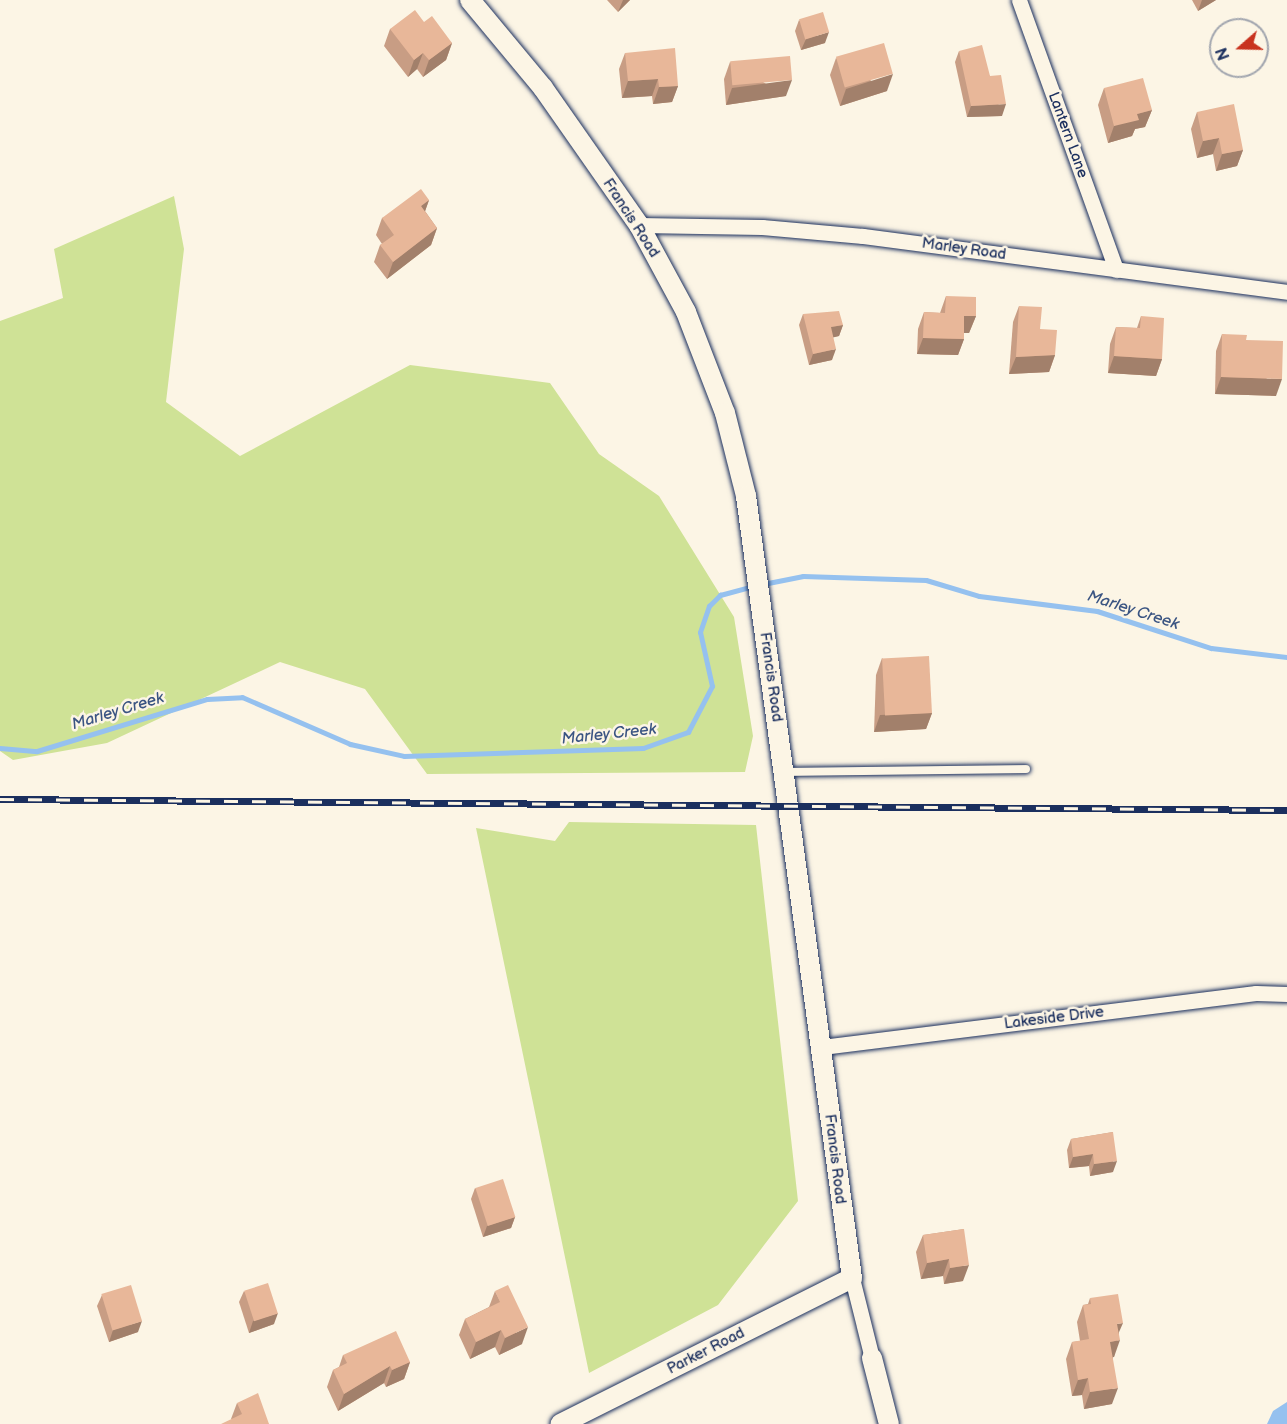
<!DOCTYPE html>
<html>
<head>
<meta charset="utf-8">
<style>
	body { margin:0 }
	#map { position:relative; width:1287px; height:1424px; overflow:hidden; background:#fcf5e5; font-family:"Balsamiq Sans",sans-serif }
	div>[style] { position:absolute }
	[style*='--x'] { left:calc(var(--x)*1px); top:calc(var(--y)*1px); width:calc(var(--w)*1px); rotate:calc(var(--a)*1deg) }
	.green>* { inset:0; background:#cfe296 }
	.water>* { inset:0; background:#95c1ef }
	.stream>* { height:5px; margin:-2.5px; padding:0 2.5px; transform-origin:2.5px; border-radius:2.5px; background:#95c1ef }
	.roads { filter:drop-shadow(0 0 2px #1b2f5e) drop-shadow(0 0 2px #1b2f5e) }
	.lane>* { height:8px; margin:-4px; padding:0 4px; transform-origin:4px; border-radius:4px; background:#fcf5e5 }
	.street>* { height:15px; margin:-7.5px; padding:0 7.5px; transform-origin:7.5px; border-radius:7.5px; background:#fcf5e5 }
	.secondary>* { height:20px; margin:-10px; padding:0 10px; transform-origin:10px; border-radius:10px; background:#fcf5e5 }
	.rail>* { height:7px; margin-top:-3.5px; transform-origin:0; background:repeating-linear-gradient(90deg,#fcf5e5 0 14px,#1b2f5e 0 28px); box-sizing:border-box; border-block:2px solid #1b2f5e }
	.wall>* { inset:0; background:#c89d84 }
	.shaded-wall>* { inset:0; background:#a2806b }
	.building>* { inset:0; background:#e8b799; transform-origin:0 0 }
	span { translate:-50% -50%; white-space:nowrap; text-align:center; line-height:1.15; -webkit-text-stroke:5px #fcf5e5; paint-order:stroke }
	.street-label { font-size:15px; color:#1b2f5e }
	.water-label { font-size:16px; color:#3a5482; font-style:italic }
	.north { position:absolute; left:1209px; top:18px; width:60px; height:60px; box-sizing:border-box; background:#fcf5e5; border:2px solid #a2a6af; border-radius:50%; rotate:250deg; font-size:16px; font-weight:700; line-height:24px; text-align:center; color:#1b2f5e }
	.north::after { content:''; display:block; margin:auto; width:21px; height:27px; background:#c8321e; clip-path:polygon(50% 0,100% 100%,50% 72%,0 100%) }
</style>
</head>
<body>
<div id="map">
	<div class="green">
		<div style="clip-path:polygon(174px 196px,184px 249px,166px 402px,240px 456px,410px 365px,550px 383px,599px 454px,659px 496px,734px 617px,753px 736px,745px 772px,427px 774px,365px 689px,280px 662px,107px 743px,13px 760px,0 751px,0 321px,63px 298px,54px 249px)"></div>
		<div style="clip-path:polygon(569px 822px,756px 825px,798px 1201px,718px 1305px,589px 1373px,476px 828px,555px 841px)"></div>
	</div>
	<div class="water">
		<div style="clip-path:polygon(1287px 1402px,1287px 1424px,1267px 1424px,1273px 1411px)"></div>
	</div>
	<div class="stream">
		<div style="--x:763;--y:584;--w:41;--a:-11.3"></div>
		<div style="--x:803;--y:576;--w:123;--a:1.9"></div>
		<div style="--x:926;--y:580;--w:55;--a:16.8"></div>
		<div style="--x:979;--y:596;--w:119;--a:7.2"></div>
		<div style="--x:1097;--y:611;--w:120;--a:18"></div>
		<div style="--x:1211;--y:648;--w:77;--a:6.8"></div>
		<div style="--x:0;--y:748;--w:37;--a:5"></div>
		<div style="--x:37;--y:751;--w:178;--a:-17"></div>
		<div style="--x:207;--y:699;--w:35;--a:-3"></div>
		<div style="--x:242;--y:697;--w:118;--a:23.5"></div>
		<div style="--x:350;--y:744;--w:55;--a:12.5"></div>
		<div style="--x:404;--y:756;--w:239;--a:-1.9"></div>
		<div style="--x:643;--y:748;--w:48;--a:-19.6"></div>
		<div style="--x:688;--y:732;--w:52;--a:-62.4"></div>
		<div style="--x:712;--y:686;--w:55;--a:-102.5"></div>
		<div style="--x:700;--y:632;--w:28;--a:-71"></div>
		<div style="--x:709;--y:606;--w:16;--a:-45"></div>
		<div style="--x:720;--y:595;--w:35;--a:-15"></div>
	</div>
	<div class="roads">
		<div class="lane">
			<div style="--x:785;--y:772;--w:241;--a:-0.7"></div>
		</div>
		<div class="street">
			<div style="--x:1019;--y:0;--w:287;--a:70.2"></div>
			<div style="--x:639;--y:225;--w:123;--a:0.9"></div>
			<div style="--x:762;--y:227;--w:101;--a:5.1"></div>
			<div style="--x:863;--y:236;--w:428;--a:7.5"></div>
			<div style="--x:822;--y:1047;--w:437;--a:-7.1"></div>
			<div style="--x:1256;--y:993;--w:31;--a:2"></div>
			<div style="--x:852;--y:1278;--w:82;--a:76"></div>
		</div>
		<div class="secondary">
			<div style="--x:470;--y:0;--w:114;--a:50.3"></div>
			<div style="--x:543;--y:88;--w:167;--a:55"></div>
			<div style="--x:639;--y:225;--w:99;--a:61.6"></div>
			<div style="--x:686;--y:312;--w:108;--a:68.9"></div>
			<div style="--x:725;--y:413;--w:86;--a:75.8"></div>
			<div style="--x:746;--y:496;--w:789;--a:82.28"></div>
			<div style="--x:852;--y:1278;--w:326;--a:153.4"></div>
			<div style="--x:872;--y:1358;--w:68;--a:75.6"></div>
		</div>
	</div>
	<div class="rail">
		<div style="--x:0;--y:799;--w:1287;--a:0.49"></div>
	</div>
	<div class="wall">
		<div style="clip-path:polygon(607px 0,630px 0,618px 12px)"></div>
		<div style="clip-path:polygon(1192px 0,1216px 0,1198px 11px)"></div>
		<div style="clip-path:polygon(799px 20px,825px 43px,801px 50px,795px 31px)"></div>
		<div style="clip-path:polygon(424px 22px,452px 43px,446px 60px,423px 77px,417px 69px,408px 77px,384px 46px,390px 29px)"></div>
		<div style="clip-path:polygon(959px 51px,990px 76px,1002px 116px,967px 117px,955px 62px)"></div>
		<div style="clip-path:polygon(625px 53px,678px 86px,672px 102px,653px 104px,652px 96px,622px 98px,619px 69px)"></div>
		<div style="clip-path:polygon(836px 58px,887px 91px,840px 106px,830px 75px)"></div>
		<div style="clip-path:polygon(730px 62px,786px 96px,726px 105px,724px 79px)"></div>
		<div style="clip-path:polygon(1104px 88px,1152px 110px,1145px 127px,1135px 129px,1132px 136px,1108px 143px,1098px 105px)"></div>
		<div style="clip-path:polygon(1197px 112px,1243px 150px,1237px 166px,1216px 171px,1213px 154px,1197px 158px,1191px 129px)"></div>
		<div style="clip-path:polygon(429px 200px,425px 211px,437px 228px,431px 245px,387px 279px,374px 262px,380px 245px,382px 244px,376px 235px,382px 218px)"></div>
		<div style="clip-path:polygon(946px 296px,976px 316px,969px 333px,964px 333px,964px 339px,958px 355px,917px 354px,918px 329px,924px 312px,940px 313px)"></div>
		<div style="clip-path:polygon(1019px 306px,1040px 329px,1055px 355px,1049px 372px,1009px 374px,1013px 322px)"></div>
		<div style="clip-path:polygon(803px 314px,843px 325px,839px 336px,833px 337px,832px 360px,809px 365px,799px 325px)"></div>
		<div style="clip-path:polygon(1141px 316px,1162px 359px,1156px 376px,1108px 373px,1110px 344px,1116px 327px,1137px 328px)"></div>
		<div style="clip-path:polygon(1222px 334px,1246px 340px,1276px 396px,1215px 394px,1216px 351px)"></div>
		<div style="clip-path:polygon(882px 658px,932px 713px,926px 729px,874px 732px,876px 675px)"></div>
		<div style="clip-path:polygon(1113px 1132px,1113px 1172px,1090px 1176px,1089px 1166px,1069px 1168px,1067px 1150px,1071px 1139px)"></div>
		<div style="clip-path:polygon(475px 1188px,515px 1217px,511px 1228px,483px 1237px,471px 1199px)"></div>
		<div style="clip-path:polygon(964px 1229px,963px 1281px,944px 1284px,943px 1276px,921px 1279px,916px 1252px,923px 1235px)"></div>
		<div style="clip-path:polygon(244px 1291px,274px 1324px,249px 1333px,239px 1302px)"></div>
		<div style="clip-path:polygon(495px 1291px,522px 1344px,499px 1355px,495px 1347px,470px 1359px,459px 1335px,465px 1319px,489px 1307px)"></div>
		<div style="clip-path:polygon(102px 1295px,138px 1332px,109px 1342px,97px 1306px)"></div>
		<div style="clip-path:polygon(1090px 1298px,1119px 1333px,1114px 1357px,1113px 1357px,1112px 1404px,1084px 1409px,1082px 1395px,1072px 1396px,1066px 1359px,1072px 1342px,1080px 1341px,1077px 1322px,1083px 1305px,1088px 1304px)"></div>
		<div style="clip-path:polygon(343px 1355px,410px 1362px,404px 1379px,386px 1387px,384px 1383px,338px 1411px,327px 1387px,333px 1370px,339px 1367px)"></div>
		<div style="clip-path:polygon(237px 1403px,269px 1424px,231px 1419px)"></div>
	</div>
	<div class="shaded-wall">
		<div style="clip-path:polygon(623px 0,630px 0,618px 12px)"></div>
		<div style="clip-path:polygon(1202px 0,1216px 0,1198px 11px)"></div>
		<div style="clip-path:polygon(829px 32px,825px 43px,801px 50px,806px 39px)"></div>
		<div style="clip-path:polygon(452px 43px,446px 60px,423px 77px,429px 60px)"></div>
		<div style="clip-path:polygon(423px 53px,417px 69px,408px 77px,414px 60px)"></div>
		<div style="clip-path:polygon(893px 74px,887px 91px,840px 106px,846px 89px)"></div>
		<div style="clip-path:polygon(658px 79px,652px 96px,622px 98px,628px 81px)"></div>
		<div style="clip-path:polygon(792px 80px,786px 96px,726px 105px,732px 88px)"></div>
		<div style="clip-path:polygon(678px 86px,672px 102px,653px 104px,659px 87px)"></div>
		<div style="clip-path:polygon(1006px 104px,1002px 116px,967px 117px,971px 106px)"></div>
		<div style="clip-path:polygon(1152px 110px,1145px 127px,1135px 129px,1132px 136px,1108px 143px,1114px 126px,1137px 114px)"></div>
		<div style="clip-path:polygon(1219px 138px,1213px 154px,1197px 158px,1203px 141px)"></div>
		<div style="clip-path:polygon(1243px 150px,1237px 166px,1216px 171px,1222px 154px)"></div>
		<div style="clip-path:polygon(429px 200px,423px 217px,421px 206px)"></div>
		<div style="clip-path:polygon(437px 228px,431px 245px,387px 279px,393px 262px)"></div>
		<div style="clip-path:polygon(964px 316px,976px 316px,969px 333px,958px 333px)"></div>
		<div style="clip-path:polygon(843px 325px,839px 336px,827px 339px,831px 327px)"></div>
		<div style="clip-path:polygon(923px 338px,964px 339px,958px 355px,917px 354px)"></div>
		<div style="clip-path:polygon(836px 349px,832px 360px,809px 365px,813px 354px)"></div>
		<div style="clip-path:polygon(1055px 355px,1049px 372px,1009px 374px,1016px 357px)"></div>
		<div style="clip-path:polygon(1114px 356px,1162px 359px,1156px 376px,1108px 373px)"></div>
		<div style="clip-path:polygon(1221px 377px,1282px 379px,1276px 396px,1215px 394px)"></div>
		<div style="clip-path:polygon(932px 713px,926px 729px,874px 732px,880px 715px)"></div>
		<div style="clip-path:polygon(1093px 1154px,1089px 1166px,1069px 1168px,1073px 1157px)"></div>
		<div style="clip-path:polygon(1117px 1161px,1113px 1172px,1090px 1176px,1094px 1164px)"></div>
		<div style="clip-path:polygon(515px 1217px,511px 1228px,483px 1237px,487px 1226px)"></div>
		<div style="clip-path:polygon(949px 1259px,943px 1276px,921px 1279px,927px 1263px)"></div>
		<div style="clip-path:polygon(969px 1265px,963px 1281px,944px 1284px,950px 1268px)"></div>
		<div style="clip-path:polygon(278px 1313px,274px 1324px,249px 1333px,253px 1321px)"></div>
		<div style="clip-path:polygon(142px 1321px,138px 1332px,109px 1342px,113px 1330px)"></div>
		<div style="clip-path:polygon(1123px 1323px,1116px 1339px,1117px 1324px)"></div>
		<div style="clip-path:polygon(528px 1327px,522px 1344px,499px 1355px,505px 1338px)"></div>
		<div style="clip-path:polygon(501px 1330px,495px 1347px,470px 1359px,476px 1342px)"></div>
		<div style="clip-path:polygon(1120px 1340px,1114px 1357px,1104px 1359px,1110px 1342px)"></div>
		<div style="clip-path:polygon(410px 1362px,404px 1379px,386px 1387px,392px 1370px)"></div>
		<div style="clip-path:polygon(390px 1366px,384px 1383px,338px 1411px,344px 1394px)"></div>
		<div style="clip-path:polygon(1088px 1378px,1082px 1395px,1072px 1396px,1078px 1380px)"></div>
		<div style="clip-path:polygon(1118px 1388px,1112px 1404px,1084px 1409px,1090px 1392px)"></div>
	</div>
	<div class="building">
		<div style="clip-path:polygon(415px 10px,424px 22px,432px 16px,452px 43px,429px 60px,423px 53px,414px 60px,390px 29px)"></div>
		<div style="left:823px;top:12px;width:21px;height:25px;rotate:73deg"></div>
		<div style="left:884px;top:43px;width:32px;height:50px;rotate:74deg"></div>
		<div style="clip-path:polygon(982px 45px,990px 76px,1001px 75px,1006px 104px,971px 106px,959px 51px)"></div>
		<div style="clip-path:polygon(675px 48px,678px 86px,659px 87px,658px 79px,628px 81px,625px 53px)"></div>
		<div style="left:790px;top:56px;width:24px;height:60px;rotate:85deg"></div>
		<div style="clip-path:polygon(1143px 78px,1152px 110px,1137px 114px,1139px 120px,1114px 126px,1104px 88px)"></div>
		<div style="clip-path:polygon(1234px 104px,1243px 150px,1222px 154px,1219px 138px,1203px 141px,1197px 112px)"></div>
		<div style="clip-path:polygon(421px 189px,429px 200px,421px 206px,437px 228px,393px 262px,380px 245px,394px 235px,382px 218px)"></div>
		<div style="clip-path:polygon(946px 296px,976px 297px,976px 316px,964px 316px,964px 339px,923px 338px,924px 312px,945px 313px)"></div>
		<div style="clip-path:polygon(1019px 306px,1042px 307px,1040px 329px,1057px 330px,1055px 355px,1016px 357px)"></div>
		<div style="clip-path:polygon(839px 311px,843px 325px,831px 327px,836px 349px,813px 354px,803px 314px)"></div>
		<div style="clip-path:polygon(1141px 316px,1164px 318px,1162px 359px,1114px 356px,1116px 327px,1140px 328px)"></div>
		<div style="clip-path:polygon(1222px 334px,1247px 335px,1246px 340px,1283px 341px,1282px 379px,1221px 377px)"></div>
		<div style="left:929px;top:656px;width:57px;height:47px;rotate:87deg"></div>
		<div style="clip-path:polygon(1113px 1132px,1117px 1161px,1094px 1164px,1093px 1154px,1073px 1157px,1071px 1139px)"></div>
		<div style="left:503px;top:1179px;width:40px;height:29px;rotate:72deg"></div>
		<div style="clip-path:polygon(964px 1229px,969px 1265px,950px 1268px,949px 1259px,927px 1263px,923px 1235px)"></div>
		<div style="left:268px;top:1283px;width:32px;height:25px;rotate:72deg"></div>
		<div style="left:131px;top:1285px;width:38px;height:31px;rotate:73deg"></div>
		<div style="clip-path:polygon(508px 1285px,528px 1327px,505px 1338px,501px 1330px,476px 1342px,465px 1319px,500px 1302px,495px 1291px)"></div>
		<div style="clip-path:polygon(1118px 1294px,1123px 1323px,1117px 1324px,1120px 1340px,1110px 1342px,1118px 1388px,1090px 1392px,1088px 1378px,1078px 1380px,1072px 1342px,1089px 1339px,1083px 1305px,1091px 1304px,1090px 1298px)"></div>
		<div style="clip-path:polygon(396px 1331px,410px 1362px,392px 1370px,390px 1366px,344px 1394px,333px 1370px,347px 1363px,343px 1355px)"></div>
		<div style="clip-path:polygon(258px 1393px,269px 1424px,221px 1424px,242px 1414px,237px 1403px)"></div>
	</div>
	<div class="street-label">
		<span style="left:1068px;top:135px;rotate:70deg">Lantern Lane</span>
		<span style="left:631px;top:218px;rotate:57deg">Francis Road</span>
		<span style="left:964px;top:249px;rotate:8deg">Marley Road</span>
		<span style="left:771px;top:677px;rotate:82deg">Francis Road</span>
		<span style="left:1054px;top:1018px;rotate:-7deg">Lakeside Drive</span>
		<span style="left:835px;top:1159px;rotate:83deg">Francis Road</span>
		<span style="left:706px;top:1351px;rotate:-27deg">Parker Road</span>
	</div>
	<div class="water-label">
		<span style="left:1133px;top:611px;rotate:18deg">Marley Creek</span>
		<span style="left:118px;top:712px;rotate:-17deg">Marley Creek</span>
		<span style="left:609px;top:735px;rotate:-6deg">Marley Creek</span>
	</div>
	<div class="north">N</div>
</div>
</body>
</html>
